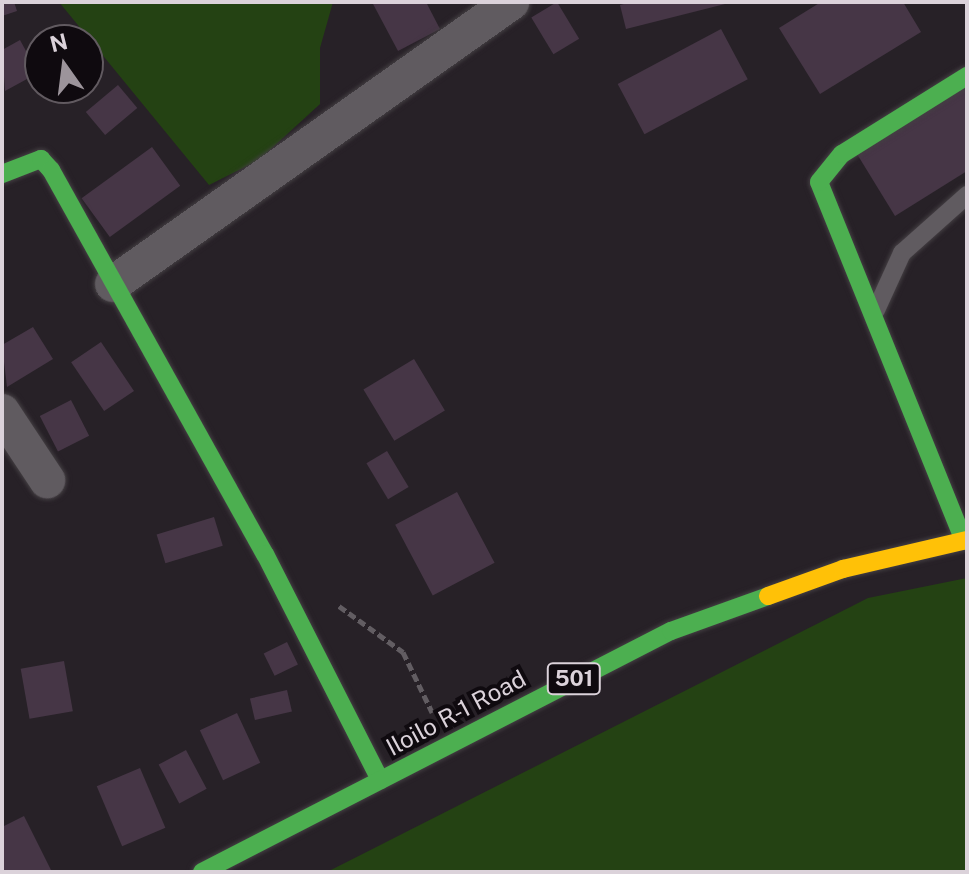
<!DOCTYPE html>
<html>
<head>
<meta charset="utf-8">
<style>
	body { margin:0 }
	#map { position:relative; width:969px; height:874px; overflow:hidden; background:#272127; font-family:"Public Sans",sans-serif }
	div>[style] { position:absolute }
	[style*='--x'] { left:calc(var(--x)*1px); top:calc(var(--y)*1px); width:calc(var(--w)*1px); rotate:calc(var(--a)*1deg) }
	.green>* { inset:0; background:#244213 }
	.building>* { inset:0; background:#463646; transform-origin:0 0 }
	.path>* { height:5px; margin-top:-2.5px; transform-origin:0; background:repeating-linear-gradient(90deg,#625d62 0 8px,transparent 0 12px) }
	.roads { filter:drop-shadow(0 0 2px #443f43) drop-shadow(0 0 2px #443f43) }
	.lane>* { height:18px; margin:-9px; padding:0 9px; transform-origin:9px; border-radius:9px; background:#605b60 }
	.street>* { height:36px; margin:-18px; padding:0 18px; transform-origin:18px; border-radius:18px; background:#605b60 }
	.fast>* { height:18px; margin:-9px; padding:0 9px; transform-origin:9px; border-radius:9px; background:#4caf50 }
	.slow>* { height:18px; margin:-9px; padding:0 9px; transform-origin:9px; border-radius:9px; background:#ffc107 }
	span { translate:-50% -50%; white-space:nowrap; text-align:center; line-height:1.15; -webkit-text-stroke:8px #0f0a0f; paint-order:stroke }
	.shield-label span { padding:2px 6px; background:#0f0a0f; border:2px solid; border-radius:6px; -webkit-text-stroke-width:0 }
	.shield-label { font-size:22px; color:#dbd2da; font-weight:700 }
	.street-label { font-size:24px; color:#dbd2da }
	.frame { position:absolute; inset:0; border:4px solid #dbd2da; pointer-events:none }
	.north { position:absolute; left:24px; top:24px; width:80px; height:80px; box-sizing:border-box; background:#0f0a0f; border:2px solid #615a60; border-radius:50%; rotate:346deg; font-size:22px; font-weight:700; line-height:32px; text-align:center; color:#dbd2da }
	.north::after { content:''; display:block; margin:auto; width:28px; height:36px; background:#9c949b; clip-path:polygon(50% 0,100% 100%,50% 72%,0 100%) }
</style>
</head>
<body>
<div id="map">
	<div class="green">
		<div style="clip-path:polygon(59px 2px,333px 2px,320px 48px,320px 104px,259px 160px,209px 185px)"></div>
		<div style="clip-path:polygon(967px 578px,967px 872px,327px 872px,868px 598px)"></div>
	</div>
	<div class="building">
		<div style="clip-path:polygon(2px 2px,14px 2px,17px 11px,2px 16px)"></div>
		<div style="clip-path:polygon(372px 2px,426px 2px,440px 29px,398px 51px)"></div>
		<div style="left:557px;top:2px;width:43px;height:30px;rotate:59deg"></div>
		<div style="clip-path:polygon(631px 2px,728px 2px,729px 3px,626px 29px,620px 5px)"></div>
		<div style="clip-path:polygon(821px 2px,903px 2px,921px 32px,820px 94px,779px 28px)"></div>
		<div style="left:721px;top:29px;width:57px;height:117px;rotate:62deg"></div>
		<div style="clip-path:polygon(20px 40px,38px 73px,5px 91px,2px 50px)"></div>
		<div style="left:118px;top:85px;width:30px;height:42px;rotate:50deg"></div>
		<div style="clip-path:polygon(967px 85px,967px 171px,895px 216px,857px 154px)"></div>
		<div style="left:152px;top:147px;width:48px;height:87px;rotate:54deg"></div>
		<div style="clip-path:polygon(33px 327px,53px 359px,7px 387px,2px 345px)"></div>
		<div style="left:101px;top:342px;width:59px;height:36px;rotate:56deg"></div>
		<div style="left:414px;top:359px;width:60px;height:59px;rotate:59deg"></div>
		<div style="left:71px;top:400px;width:40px;height:35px;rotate:63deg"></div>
		<div style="left:387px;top:451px;width:42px;height:24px;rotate:59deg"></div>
		<div style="left:457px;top:492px;width:80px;height:70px;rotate:62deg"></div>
		<div style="left:214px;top:517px;width:30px;height:60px;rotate:73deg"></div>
		<div style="left:287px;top:642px;width:25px;height:26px;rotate:64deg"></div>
		<div style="left:64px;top:661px;width:51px;height:44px;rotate:80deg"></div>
		<div style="left:287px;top:690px;width:22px;height:38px;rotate:77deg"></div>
		<div style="left:237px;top:713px;width:55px;height:41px;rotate:65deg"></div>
		<div style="left:186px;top:750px;width:44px;height:31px;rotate:62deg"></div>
		<div style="left:140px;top:768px;width:65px;height:47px;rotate:67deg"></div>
		<div style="clip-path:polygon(24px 816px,52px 872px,2px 872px,2px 827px)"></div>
	</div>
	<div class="path">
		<div style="--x:339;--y:606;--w:79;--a:35.7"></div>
		<div style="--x:403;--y:652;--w:67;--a:64.2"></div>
	</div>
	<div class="roads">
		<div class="lane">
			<div style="--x:876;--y:310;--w:63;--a:-65.5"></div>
			<div style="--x:902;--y:253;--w:87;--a:-41.7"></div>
		</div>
		<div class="street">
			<div style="--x:113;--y:284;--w:488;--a:-35.3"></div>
			<div style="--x:2;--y:412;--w:82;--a:56.5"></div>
		</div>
		<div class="fast">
			<div style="--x:2;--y:174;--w:42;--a:-21"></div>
			<div style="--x:41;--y:159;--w:15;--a:48"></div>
			<div style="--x:51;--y:170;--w:440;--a:60.9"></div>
			<div style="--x:265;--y:554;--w:254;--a:63"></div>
			<div style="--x:964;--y:541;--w:387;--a:-112"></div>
			<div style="--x:819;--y:182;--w:36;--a:-51"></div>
			<div style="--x:842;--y:154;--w:147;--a:-32"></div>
			<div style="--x:202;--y:872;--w:527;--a:-27.2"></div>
			<div style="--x:671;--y:631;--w:103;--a:-19.8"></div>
		</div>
		<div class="slow">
			<div style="--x:768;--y:596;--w:80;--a:-19.8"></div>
			<div style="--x:843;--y:569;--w:127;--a:-13.2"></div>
		</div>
	</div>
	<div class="shield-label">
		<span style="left:574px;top:679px">501</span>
	</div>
	<div class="street-label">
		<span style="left:456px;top:713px;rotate:-28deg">Iloilo R-1 Road</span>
	</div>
	<div class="frame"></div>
	<div class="north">N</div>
</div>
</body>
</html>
